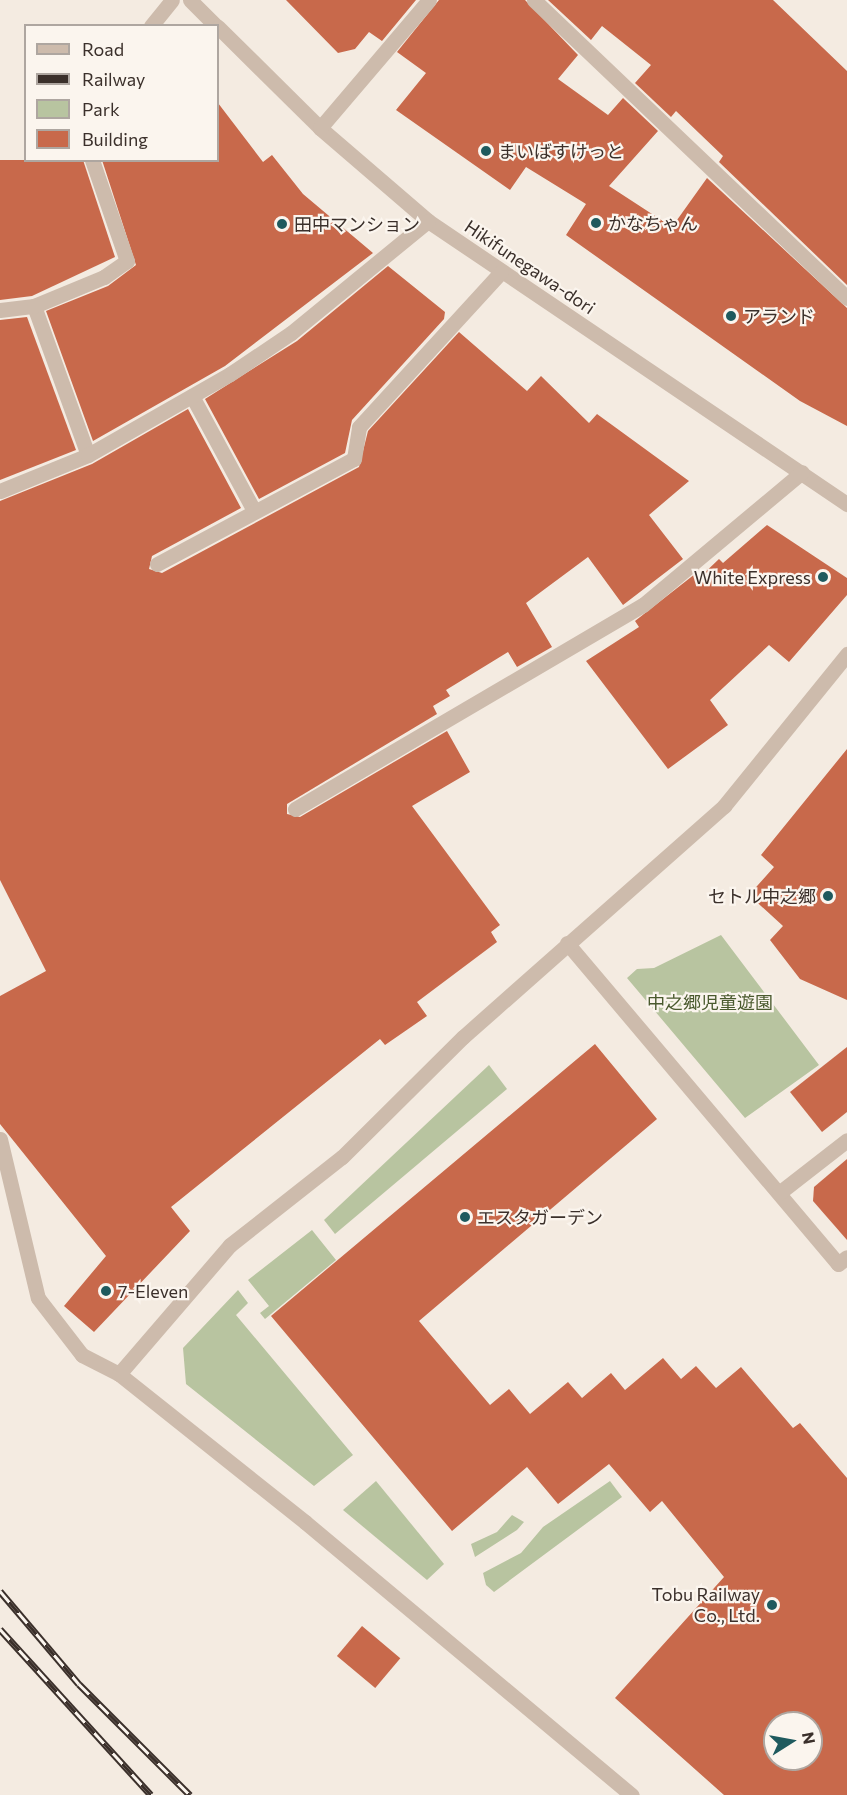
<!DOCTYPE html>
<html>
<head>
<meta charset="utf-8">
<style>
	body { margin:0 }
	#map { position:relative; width:847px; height:1795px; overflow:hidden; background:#f4ebe1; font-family:Commissioner,"Noto Sans JP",sans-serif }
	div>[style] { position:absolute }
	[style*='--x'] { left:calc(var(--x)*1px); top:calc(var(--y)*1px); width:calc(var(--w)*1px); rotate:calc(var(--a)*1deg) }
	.green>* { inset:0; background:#b8c4a0 }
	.building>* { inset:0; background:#c8694b; transform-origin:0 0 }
	.minor>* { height:15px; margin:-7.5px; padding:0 7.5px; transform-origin:7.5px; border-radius:7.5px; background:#cdbbac }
	.rail>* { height:7px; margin-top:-3.5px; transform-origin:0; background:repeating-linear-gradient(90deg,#fbf5ee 0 14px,#3b302b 0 28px); box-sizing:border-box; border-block:2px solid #3b302b }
	.dots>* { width:16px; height:16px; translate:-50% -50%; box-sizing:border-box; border:3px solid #fbf5ee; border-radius:50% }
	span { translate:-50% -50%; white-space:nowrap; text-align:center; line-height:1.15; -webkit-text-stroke:4.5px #fbf5ee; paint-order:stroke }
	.poi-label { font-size:18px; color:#3b302b }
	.left { translate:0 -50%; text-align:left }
	.right { translate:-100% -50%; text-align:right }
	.street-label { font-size:18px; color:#3b302b }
	.park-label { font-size:18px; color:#4a5a2e }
	.legend { position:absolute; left:24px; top:24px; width:195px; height:138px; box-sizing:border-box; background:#fbf5ee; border:2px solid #aea6a0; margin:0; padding:8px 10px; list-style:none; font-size:18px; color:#3b302b }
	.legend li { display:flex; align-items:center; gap:12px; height:30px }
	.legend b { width:30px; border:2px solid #aea6a0 }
	.north { position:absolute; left:763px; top:1711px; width:60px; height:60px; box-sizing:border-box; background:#fbf5ee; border:2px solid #aea6a0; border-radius:50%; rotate:79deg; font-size:16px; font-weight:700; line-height:24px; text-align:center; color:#3b302b }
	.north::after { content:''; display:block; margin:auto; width:21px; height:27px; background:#1f5a5e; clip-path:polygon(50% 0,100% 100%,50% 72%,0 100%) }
</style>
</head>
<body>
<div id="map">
	<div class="green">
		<div style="clip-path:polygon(721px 935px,819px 1065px,745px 1118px,627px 978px,637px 969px,654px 968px)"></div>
		<div style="clip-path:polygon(489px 1065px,507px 1089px,335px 1234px,324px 1220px)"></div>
		<div style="clip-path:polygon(312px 1230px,336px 1260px,265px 1319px,260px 1313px,269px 1306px,248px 1280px)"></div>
		<div style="clip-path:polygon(238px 1290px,248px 1303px,236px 1315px,353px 1455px,314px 1486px,186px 1384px,183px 1348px)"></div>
		<div style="clip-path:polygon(376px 1481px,444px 1564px,427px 1580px,343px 1510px)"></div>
		<div style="clip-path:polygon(610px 1481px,622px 1497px,494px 1592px,486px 1585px,483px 1573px,521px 1553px,543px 1527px)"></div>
		<div style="clip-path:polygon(512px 1515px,524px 1522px,517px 1530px,475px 1557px,471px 1544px,497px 1532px)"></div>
	</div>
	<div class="building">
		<div style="clip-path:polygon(286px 0,416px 0,382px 41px,369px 32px,355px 49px,338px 53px)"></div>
		<div style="clip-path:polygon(439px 0,525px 0,578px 55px,558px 79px,608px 115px,623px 98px,658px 131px,609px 186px,672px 227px,707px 178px,847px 308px,847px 426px,800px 401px,566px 235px,586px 204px,526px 167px,510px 190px,396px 110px,426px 73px,397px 52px)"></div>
		<div style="clip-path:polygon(548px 0,773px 0,847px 71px,847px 285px,719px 162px,723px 156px,676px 111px,671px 117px,635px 83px,651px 65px,602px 26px,591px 40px)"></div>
		<div style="clip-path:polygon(218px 103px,263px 162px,272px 155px,303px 194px,373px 253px,225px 366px,93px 441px,46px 311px,108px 286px,136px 265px,102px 160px,218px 160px)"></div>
		<div style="clip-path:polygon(0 160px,83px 160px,115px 257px,32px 296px,0 300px)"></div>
		<div style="clip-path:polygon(388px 266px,445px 312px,444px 319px,352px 420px,345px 453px,259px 499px,205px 399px,297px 341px)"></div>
		<div style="clip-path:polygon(27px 317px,76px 450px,0 480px,0 320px)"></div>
		<div style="clip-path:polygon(459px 332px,527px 391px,541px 376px,589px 423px,597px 414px,689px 481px,649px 515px,683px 559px,623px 605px,588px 557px,526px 603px,552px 647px,517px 667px,508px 652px,446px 690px,450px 696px,433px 706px,437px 714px,287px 804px,287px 814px,300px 817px,447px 731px,470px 772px,412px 806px,500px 925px,491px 932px,497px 942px,417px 1002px,427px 1016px,385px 1045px,380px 1039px,171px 1207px,190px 1231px,94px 1332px,64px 1306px,106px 1256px,0 1124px,0 996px,46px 971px,0 880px,0 501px,92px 464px,188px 409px,241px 508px,152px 556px,149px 569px,162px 573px,359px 467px,368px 431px)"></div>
		<div style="clip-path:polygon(767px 525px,847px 578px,847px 595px,789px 662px,769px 645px,710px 700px,728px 725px,668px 769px,586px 661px,639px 627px,635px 621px,695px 574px,698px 579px,719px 559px,723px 563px)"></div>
		<div style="clip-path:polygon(847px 749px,847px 1000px,800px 979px,770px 940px,783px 926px,749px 895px,774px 867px,761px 855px)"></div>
		<div style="clip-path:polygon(evenodd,595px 1044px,657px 1119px,419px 1321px,490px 1405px,509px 1389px,530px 1414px,568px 1382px,582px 1398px,611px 1373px,625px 1390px,663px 1358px,681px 1379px,696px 1366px,716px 1388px,741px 1367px,793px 1428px,800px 1423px,847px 1478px,847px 1795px,724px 1795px,615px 1698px,724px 1577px,662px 1501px,650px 1512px,609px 1464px,558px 1504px,527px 1467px,452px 1531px,271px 1316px,595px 1044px,775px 1723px,811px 1723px,811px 1759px,775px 1759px,775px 1723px)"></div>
		<div style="clip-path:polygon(847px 1047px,847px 1112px,822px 1132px,790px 1092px)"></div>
		<div style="clip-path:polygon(847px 1159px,847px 1240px,813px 1201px,814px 1187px)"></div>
		<div style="left:362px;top:1626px;width:50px;height:39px;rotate:40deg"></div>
	</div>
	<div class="minor">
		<div style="--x:190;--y:0;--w:37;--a:45"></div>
		<div style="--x:534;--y:0;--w:432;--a:43.6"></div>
		<div style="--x:151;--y:26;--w:33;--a:-51"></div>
		<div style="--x:218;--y:27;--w:144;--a:44.7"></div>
		<div style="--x:320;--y:128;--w:143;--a:40.7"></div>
		<div style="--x:428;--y:221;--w:506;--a:34.04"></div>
		<div style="--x:320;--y:128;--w:168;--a:-49.6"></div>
		<div style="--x:34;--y:306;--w:158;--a:70.1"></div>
		<div style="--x:0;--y:310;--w:34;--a:-7"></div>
		<div style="--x:34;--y:306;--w:76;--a:-22.5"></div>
		<div style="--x:104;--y:277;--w:28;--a:-35"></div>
		<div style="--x:127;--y:261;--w:107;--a:-109.1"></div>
		<div style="--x:192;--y:396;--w:128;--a:61.6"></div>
		<div style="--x:0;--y:491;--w:95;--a:-22.2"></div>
		<div style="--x:88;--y:455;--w:163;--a:-29.7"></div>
		<div style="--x:230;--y:374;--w:73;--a:-33.9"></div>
		<div style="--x:291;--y:333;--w:177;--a:-39.3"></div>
		<div style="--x:157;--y:564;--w:223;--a:-28.1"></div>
		<div style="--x:354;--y:459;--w:32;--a:-81"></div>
		<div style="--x:359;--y:427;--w:210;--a:-47.5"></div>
		<div style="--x:295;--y:809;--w:403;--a:-30.4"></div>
		<div style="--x:643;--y:605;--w:207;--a:-39.9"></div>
		<div style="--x:567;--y:943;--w:420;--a:49.8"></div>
		<div style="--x:838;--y:1264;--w:11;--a:-38"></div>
		<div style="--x:0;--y:1139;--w:163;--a:76.6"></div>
		<div style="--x:38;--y:1298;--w:72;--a:52.3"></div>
		<div style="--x:82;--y:1355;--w:42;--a:27.2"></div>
		<div style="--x:119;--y:1374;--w:238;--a:38.5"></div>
		<div style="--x:305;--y:1522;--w:426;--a:39.9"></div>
		<div style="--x:779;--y:1193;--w:86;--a:-37.9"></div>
		<div style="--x:119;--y:1374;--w:170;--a:-49.3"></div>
		<div style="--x:230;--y:1245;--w:142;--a:-38.2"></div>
		<div style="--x:342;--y:1157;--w:170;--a:-44.8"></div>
		<div style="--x:463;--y:1037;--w:349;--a:-41.5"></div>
		<div style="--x:724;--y:806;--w:196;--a:-51"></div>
	</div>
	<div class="rail">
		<div style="--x:0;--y:1591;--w:122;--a:49.7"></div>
		<div style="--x:79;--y:1684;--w:157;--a:45"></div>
		<div style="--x:0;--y:1629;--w:224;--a:47.7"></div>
	</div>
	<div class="dots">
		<div style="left:486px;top:151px;background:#1f5a5e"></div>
		<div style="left:596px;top:223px;background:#1f5a5e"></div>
		<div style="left:282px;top:224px;background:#1f5a5e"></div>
		<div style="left:731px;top:316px;background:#1f5a5e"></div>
		<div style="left:823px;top:577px;background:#1f5a5e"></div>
		<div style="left:828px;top:896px;background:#1f5a5e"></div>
		<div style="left:465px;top:1217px;background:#1f5a5e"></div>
		<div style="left:106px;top:1291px;background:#1f5a5e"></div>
		<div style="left:772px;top:1605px;background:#1f5a5e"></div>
	</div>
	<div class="poi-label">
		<span class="left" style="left:498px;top:151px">まいばすけっと</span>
		<span class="left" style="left:608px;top:223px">かなちゃん</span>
		<span class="left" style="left:294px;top:224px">田中マンション</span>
		<span class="left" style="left:743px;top:316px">アランド</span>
		<span class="right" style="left:811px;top:577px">White Express</span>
		<span class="right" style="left:816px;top:896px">セトル中之郷</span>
		<span class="left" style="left:477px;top:1217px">エスタガーデン</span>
		<span class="left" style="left:118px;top:1291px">7-Eleven</span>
		<span class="right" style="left:760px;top:1605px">Tobu Railway<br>Co., Ltd.</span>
	</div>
	<div class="street-label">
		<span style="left:530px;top:267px;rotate:34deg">Hikifunegawa-dori</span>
	</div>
	<div class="park-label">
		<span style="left:710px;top:1002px">中之郷児童遊園</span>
	</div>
	<ul class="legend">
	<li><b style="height:8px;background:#cdbbac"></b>Road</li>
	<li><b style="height:8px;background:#3b302b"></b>Railway</li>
	<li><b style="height:16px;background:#b8c4a0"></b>Park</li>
	<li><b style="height:16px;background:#c8694b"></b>Building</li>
	</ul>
	<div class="north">N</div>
</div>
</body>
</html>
